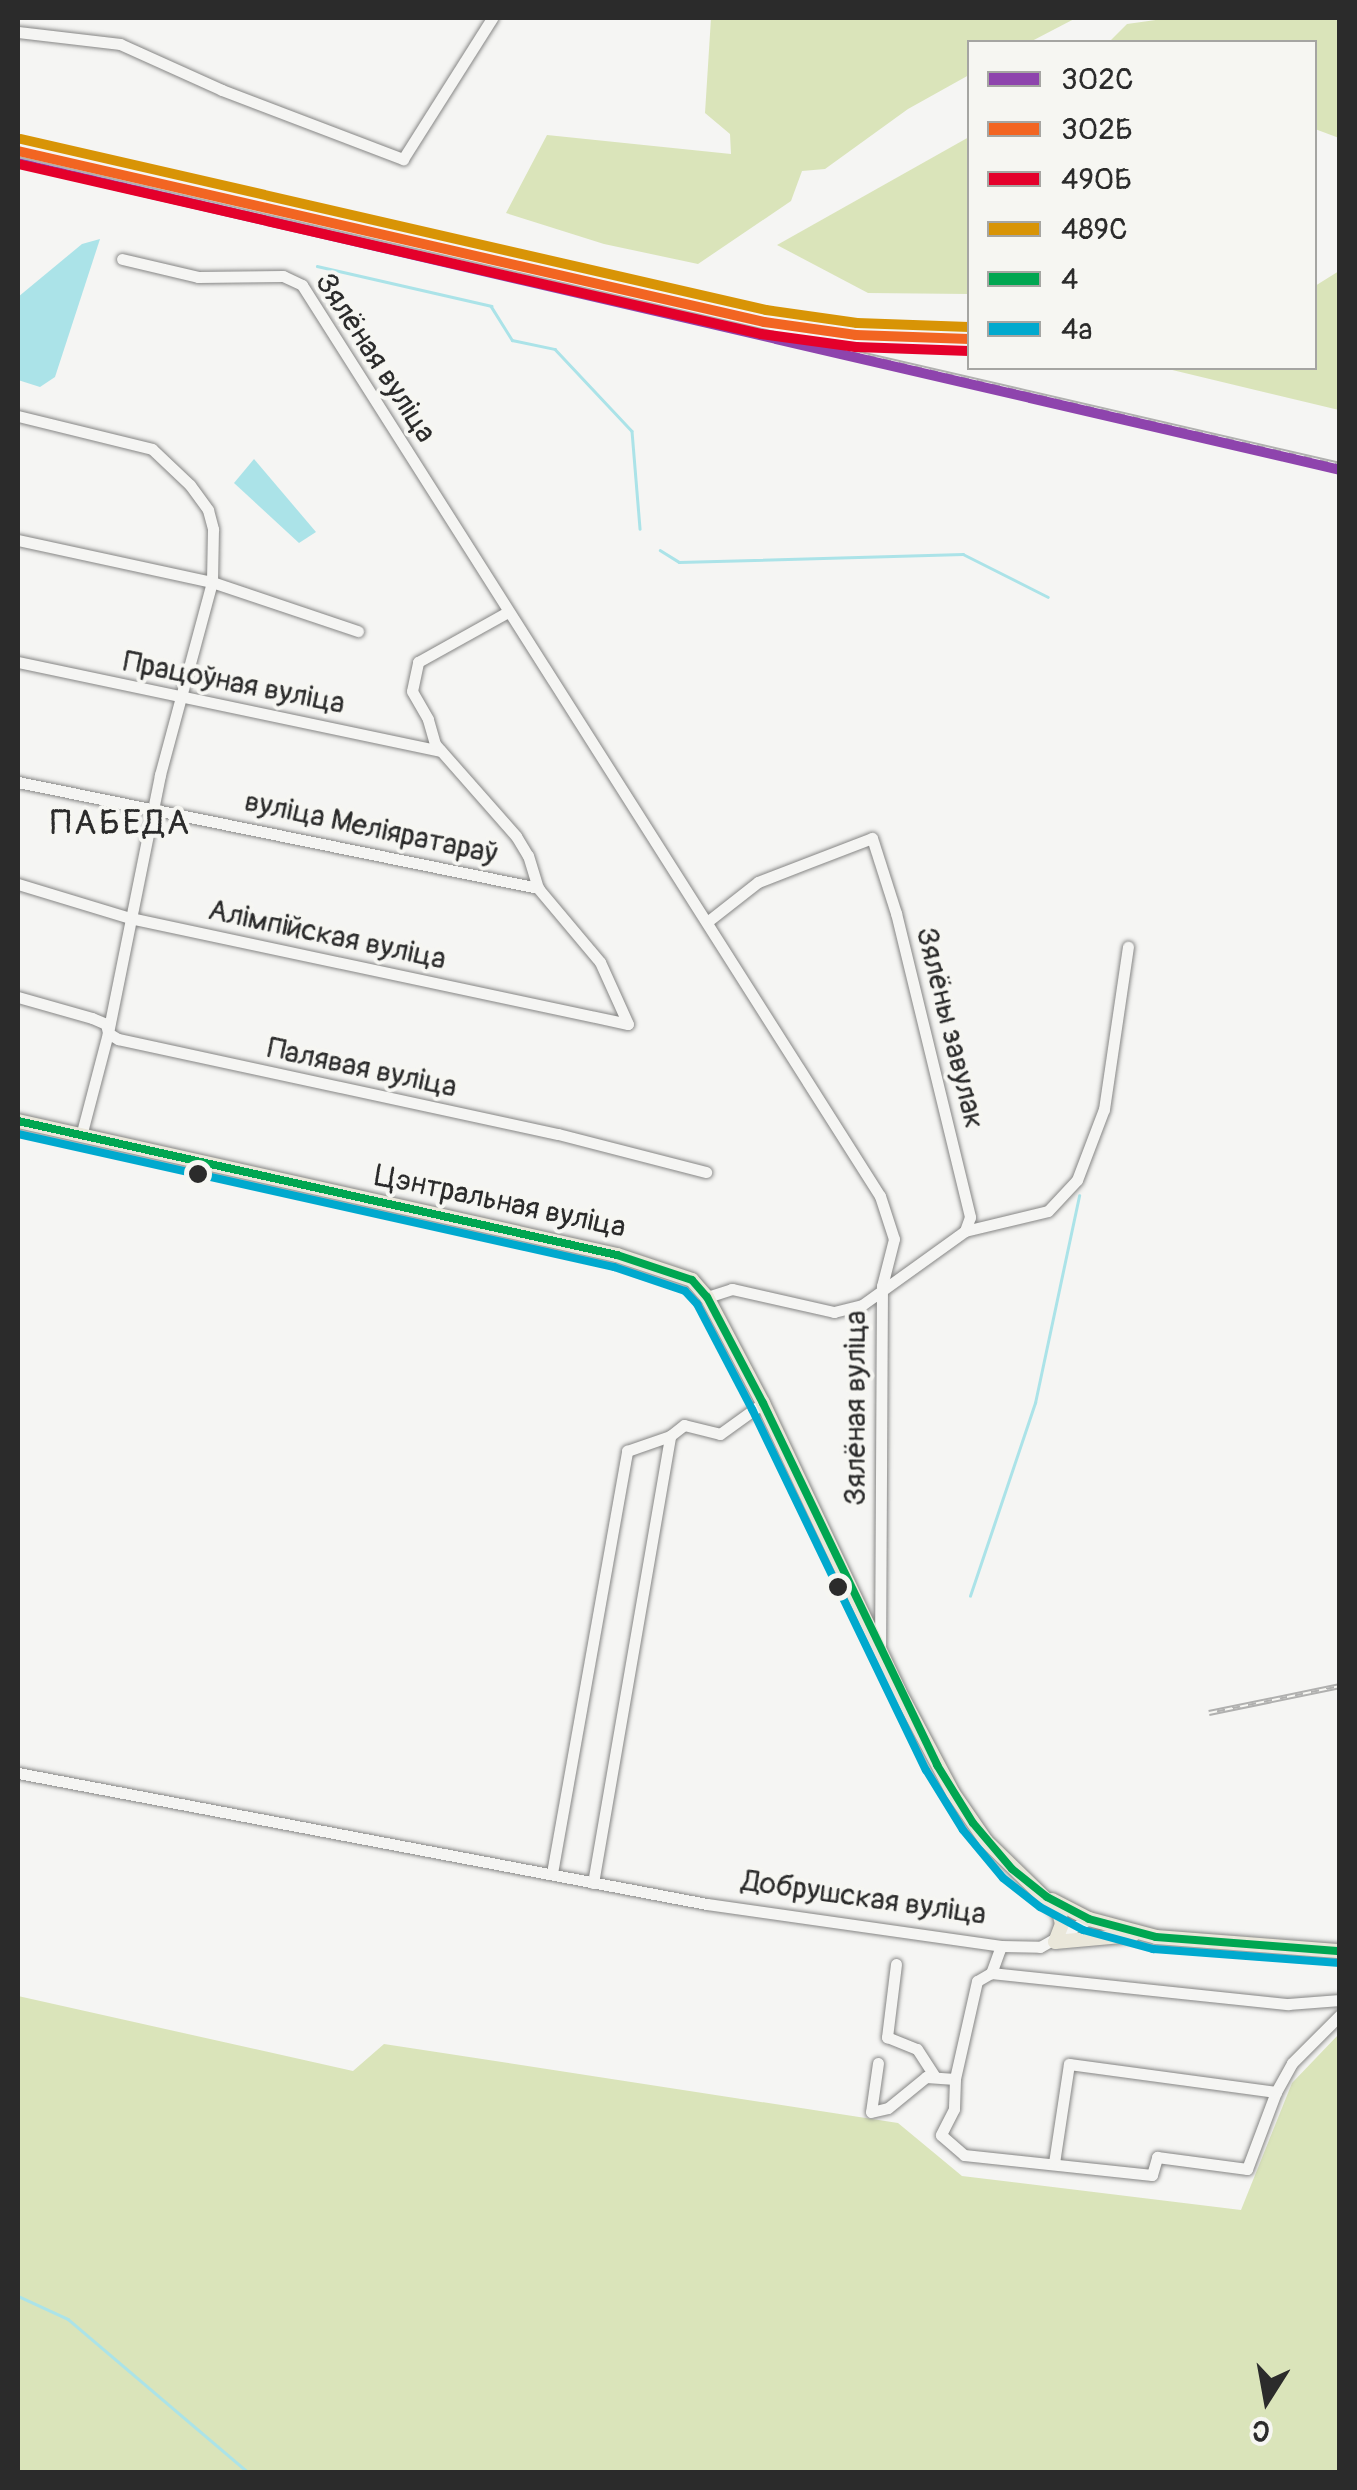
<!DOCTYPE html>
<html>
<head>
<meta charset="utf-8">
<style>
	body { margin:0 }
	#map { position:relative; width:1357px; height:2490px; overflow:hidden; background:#f5f5f3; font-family:Pangolin,sans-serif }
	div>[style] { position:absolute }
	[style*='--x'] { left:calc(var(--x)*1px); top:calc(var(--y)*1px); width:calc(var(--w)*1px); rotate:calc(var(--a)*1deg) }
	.green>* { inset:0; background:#dae4ba }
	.water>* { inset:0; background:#abe3e8 }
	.stream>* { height:2.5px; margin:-1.25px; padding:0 1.25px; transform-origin:1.25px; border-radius:1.25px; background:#abe3e8 }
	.roads { filter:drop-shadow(0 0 2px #868685) drop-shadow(0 0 2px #868685) }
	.minor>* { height:11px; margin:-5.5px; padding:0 5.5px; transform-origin:5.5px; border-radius:5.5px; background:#f5f5f3 }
	.major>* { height:14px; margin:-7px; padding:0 7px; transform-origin:7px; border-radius:7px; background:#eae7da }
	.rail>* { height:6px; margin-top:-3px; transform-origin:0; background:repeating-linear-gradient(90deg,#f6f6f2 0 8px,#b0b0af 0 16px); box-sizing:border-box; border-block:2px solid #b0b0af }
	.bus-1>* { height:8px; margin:-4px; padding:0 4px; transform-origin:4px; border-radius:4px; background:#00a651 }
	.bus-2>* { height:8px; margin:-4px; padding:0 4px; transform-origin:4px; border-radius:4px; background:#00a9ce }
	.rail-1>* { height:10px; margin:-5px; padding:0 5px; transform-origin:5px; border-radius:5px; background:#8e44ad }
	.rail-2>* { height:10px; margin:-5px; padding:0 5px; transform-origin:5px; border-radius:5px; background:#f26522 }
	.rail-3>* { height:10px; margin:-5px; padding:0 5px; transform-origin:5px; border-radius:5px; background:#e4002b }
	.rail-4>* { height:10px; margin:-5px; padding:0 5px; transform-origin:5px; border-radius:5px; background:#d89406 }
	.dots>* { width:28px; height:28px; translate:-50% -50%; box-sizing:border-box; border:5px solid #f6f6f2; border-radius:50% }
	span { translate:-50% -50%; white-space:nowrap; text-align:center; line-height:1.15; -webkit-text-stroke:8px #f6f6f2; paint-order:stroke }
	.street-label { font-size:30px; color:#2b2b2b }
	.quarter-label { font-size:35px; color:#2b2b2b; letter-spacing:2.5px }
	.frame { position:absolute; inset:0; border:20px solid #2b2b2b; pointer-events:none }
	.legend { position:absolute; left:967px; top:40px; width:350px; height:330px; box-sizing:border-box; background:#f6f6f2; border:2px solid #a5a5a2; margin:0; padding:12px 18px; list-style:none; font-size:30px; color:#2b2b2b }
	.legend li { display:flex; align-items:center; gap:20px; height:50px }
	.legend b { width:50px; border:2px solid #a5a5a2 }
	.north { position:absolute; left:1217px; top:2350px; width:100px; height:100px; -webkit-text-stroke:8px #f6f6f2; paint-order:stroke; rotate:191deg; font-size:28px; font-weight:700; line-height:40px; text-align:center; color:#2b2b2b }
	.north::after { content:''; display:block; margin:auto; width:35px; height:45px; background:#2b2b2b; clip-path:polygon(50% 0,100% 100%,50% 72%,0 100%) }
</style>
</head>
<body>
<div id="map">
	<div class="green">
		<div style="clip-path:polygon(711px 18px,1076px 18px,1030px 42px,969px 42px,969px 75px,908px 109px,825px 169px,802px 171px,791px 201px,698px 264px,604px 244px,506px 213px,547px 135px,731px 154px,730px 134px,705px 113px)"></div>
		<div style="clip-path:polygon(1170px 18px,1339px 18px,1339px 138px,1315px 129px,1314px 42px,1109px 42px,1127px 24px)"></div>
		<div style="clip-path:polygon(969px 137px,969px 294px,868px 293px,777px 245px)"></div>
		<div style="clip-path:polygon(1339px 271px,1339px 410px,1164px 368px,1314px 368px,1315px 286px)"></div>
		<div style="clip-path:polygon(18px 1996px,353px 2071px,384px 2044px,898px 2123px,962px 2176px,1241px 2210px,1292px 2083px,1339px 2034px,1339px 2472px,18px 2472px)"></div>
	</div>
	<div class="water">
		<div style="clip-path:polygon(100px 239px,55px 377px,40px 387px,18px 380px,18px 297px,82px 244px)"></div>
		<div style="clip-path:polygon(254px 459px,316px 532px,299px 543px,234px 483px)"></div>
	</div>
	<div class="stream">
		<div style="--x:317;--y:266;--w:179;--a:12.9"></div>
		<div style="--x:491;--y:306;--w:40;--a:58"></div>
		<div style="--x:512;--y:340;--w:44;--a:11.8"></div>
		<div style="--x:555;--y:349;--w:112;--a:46.8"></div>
		<div style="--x:632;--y:431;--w:98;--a:85.3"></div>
		<div style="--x:660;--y:550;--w:22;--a:32"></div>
		<div style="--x:679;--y:562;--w:284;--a:-1.6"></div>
		<div style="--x:963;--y:554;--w:95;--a:26.8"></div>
		<div style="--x:970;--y:1596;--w:204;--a:-71.4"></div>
		<div style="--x:1035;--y:1403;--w:212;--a:-78"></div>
		<div style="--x:18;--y:2296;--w:55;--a:24.7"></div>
		<div style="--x:68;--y:2319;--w:236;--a:40.4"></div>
	</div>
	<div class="roads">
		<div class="minor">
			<div style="--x:18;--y:32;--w:103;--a:6.7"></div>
			<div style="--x:120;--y:44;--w:112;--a:24.3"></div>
			<div style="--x:222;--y:90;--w:194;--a:20.9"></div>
			<div style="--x:403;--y:159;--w:167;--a:-57.7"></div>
			<div style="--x:122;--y:259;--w:78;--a:13.3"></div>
			<div style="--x:198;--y:277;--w:85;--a:-0.7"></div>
			<div style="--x:283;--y:276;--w:21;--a:25"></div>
			<div style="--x:302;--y:285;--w:1079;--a:57.61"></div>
			<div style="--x:880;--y:1196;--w:45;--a:72"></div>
			<div style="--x:894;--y:1239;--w:49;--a:104.3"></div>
			<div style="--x:882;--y:1286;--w:362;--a:90.3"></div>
			<div style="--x:18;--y:416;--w:138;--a:13.8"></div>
			<div style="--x:152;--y:449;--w:52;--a:43.5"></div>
			<div style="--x:190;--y:485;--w:31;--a:54"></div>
			<div style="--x:208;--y:510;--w:20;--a:75"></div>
			<div style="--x:213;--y:529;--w:53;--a:91.1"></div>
			<div style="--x:212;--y:582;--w:200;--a:105.1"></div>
			<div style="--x:160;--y:775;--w:263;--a:101.4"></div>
			<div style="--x:108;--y:1033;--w:106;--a:104.7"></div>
			<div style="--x:18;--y:540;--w:198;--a:12.2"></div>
			<div style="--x:212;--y:582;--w:154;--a:18.6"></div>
			<div style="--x:18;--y:662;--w:432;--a:11.9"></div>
			<div style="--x:18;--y:782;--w:531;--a:11.52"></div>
			<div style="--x:18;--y:884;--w:117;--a:16.9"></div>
			<div style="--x:130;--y:918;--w:509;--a:12.02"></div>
			<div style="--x:628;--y:1024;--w:68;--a:-114.3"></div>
			<div style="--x:600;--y:962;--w:97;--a:-130"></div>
			<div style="--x:538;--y:888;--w:34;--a:-107"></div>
			<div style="--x:528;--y:856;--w:23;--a:-121"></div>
			<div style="--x:516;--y:836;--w:123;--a:-131.4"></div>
			<div style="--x:435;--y:744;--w:26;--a:-106"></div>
			<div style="--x:428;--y:719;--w:32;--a:-120"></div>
			<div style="--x:412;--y:691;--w:30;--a:-78"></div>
			<div style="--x:418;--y:662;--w:103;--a:-29.1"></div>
			<div style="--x:707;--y:922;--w:65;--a:-38.1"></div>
			<div style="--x:758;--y:882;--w:122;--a:-21.1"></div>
			<div style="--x:872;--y:838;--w:79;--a:72.3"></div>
			<div style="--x:896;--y:913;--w:313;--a:76.3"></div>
			<div style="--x:970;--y:1217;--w:15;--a:110"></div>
			<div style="--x:965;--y:1231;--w:127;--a:144.3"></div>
			<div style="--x:862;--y:1305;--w:29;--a:166"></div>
			<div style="--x:834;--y:1312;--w:105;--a:-167.3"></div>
			<div style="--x:732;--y:1289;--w:26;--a:162"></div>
			<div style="--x:18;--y:997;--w:77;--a:15.8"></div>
			<div style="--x:92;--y:1018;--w:15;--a:23"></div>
			<div style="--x:106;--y:1024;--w:9;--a:77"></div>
			<div style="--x:108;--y:1033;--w:12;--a:31"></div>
			<div style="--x:118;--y:1039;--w:450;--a:12.2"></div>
			<div style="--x:558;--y:1134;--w:153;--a:14.4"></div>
			<div style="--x:965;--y:1231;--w:85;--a:-13.5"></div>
			<div style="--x:1048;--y:1211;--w:42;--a:-46.9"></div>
			<div style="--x:1077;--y:1180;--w:76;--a:-69.2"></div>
			<div style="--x:1104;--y:1109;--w:164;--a:-81.6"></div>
			<div style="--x:18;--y:1773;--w:701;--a:10.77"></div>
			<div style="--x:707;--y:1904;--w:297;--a:8.1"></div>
			<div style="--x:1001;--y:1946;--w:39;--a:1"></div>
			<div style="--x:1040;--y:1947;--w:56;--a:-29.7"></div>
			<div style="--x:552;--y:1873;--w:429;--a:-79.9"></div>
			<div style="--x:627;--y:1451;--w:46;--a:-19.2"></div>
			<div style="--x:593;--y:1883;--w:454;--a:-80.2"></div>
			<div style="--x:670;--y:1436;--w:18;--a:-38"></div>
			<div style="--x:684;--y:1425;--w:37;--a:14"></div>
			<div style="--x:720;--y:1434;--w:53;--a:-35.8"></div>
			<div style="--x:1001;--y:1946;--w:29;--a:110"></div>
			<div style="--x:991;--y:1973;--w:16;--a:150"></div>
			<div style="--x:977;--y:1981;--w:100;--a:102.7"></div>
			<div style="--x:955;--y:2079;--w:30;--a:92"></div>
			<div style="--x:954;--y:2109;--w:29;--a:117"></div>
			<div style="--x:941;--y:2135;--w:30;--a:41"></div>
			<div style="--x:964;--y:2155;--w:189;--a:6.1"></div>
			<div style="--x:1152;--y:2175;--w:19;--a:-74"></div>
			<div style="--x:1157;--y:2157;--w:91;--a:7.6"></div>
			<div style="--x:1247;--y:2169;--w:82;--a:-69.4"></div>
			<div style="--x:1276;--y:2092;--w:33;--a:-61"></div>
			<div style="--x:1292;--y:2063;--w:68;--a:-45"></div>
			<div style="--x:896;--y:1964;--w:74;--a:97"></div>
			<div style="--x:887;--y:2037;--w:32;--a:22"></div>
			<div style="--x:917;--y:2049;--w:33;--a:57"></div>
			<div style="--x:991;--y:1973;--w:299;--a:6"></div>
			<div style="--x:1288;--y:2004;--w:52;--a:-4.4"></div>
			<div style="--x:878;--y:2063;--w:49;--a:98.1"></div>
			<div style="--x:871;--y:2112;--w:17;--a:-13"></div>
			<div style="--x:888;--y:2108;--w:49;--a:-39.2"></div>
			<div style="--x:926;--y:2077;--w:29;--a:4"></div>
			<div style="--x:1054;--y:2163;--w:100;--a:-81.4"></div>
			<div style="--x:1069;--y:2064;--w:209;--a:7.7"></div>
		</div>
		<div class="major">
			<div style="--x:18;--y:1121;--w:614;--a:12.61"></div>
			<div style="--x:617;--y:1255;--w:79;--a:18.4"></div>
			<div style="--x:692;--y:1280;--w:23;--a:49"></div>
			<div style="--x:707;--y:1297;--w:120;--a:62.2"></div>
			<div style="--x:763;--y:1403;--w:318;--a:64.7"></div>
			<div style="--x:899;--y:1691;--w:115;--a:62.1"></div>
			<div style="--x:953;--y:1793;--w:58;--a:55.5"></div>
			<div style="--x:986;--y:1841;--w:102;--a:44.2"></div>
			<div style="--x:1059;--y:1912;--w:12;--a:76"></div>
			<div style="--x:1062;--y:1924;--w:19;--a:111"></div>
			<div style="--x:1052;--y:1900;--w:42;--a:27.2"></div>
			<div style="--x:1089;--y:1919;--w:69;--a:15"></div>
			<div style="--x:1156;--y:1937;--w:185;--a:4.4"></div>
			<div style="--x:1055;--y:1942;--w:78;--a:-5.1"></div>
		</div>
	</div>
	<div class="rail">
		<div style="--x:18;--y:159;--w:1357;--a:13.03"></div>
		<div style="--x:1209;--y:1713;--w:134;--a:-11.6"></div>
	</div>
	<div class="bus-1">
		<div style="--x:18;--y:1121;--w:614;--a:12.61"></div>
		<div style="--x:617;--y:1255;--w:79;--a:18.4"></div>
		<div style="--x:692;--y:1280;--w:23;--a:49"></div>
		<div style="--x:707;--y:1297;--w:120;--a:62.2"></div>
		<div style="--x:763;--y:1403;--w:402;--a:64.3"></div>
		<div style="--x:937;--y:1765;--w:68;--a:58.2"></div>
		<div style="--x:973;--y:1823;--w:60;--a:49.7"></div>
		<div style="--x:1012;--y:1869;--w:45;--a:38.7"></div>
		<div style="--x:1047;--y:1897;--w:47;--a:27.6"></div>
		<div style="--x:1089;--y:1919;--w:69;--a:15"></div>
		<div style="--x:1156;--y:1937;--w:185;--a:4.4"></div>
	</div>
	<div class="bus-2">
		<div style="--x:18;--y:1134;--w:611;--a:12.58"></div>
		<div style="--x:614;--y:1267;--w:75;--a:18.7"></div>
		<div style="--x:685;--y:1291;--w:18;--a:47"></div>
		<div style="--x:697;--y:1304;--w:119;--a:62.4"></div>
		<div style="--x:752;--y:1409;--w:401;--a:64.3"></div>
		<div style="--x:926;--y:1770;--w:70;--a:58.3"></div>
		<div style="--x:963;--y:1830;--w:62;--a:50.2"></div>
		<div style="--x:1003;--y:1878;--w:47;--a:38.1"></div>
		<div style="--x:1040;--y:1907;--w:49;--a:28.1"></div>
		<div style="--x:1083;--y:1930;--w:73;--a:15.2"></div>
		<div style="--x:1153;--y:1949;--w:187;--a:4.3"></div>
	</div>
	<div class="rail-1">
		<div style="--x:18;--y:163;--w:1357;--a:13.07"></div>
	</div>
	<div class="rail-2">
		<div style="--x:18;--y:151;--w:765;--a:12.91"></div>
		<div style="--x:764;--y:322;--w:93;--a:8"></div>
		<div style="--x:856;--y:335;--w:113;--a:2"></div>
	</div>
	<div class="rail-3">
		<div style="--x:18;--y:164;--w:762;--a:12.89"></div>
		<div style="--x:761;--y:334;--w:96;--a:7.8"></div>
		<div style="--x:856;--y:347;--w:113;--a:2"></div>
	</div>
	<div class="rail-4">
		<div style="--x:21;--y:139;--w:764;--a:12.93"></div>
		<div style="--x:766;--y:310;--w:92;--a:8.1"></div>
		<div style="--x:857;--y:323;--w:112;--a:2"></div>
	</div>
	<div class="dots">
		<div style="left:198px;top:1174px;background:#2b2b2b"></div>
		<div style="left:838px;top:1587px;background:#2b2b2b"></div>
	</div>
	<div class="street-label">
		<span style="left:375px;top:358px;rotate:57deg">Зялёная вуліца</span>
		<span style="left:234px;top:683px;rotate:11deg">Працоўная вуліца</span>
		<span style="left:371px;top:828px;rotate:12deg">вуліца Меліяратараў</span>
		<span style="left:327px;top:935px;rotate:12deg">Алімпійская вуліца</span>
		<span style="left:950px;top:1028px;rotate:76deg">Зялёны завулак</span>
		<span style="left:362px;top:1068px;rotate:12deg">Палявая вуліца</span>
		<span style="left:500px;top:1202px;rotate:12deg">Цэнтральная вуліца</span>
		<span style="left:856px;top:1408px;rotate:-90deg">Зялёная вуліца</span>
		<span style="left:864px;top:1898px;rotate:8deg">Добрушская вуліца</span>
	</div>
	<div class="quarter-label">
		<span style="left:121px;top:823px">ПАБЕДА</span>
	</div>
	<div class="frame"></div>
	<ul class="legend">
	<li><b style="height:12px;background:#8e44ad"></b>302С</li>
	<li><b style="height:12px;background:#f26522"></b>302Б</li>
	<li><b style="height:12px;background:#e4002b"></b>490Б</li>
	<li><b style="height:12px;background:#d89406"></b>489С</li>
	<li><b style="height:12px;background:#00a651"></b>4</li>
	<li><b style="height:12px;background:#00a9ce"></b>4а</li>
	</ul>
	<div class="north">С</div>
</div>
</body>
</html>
